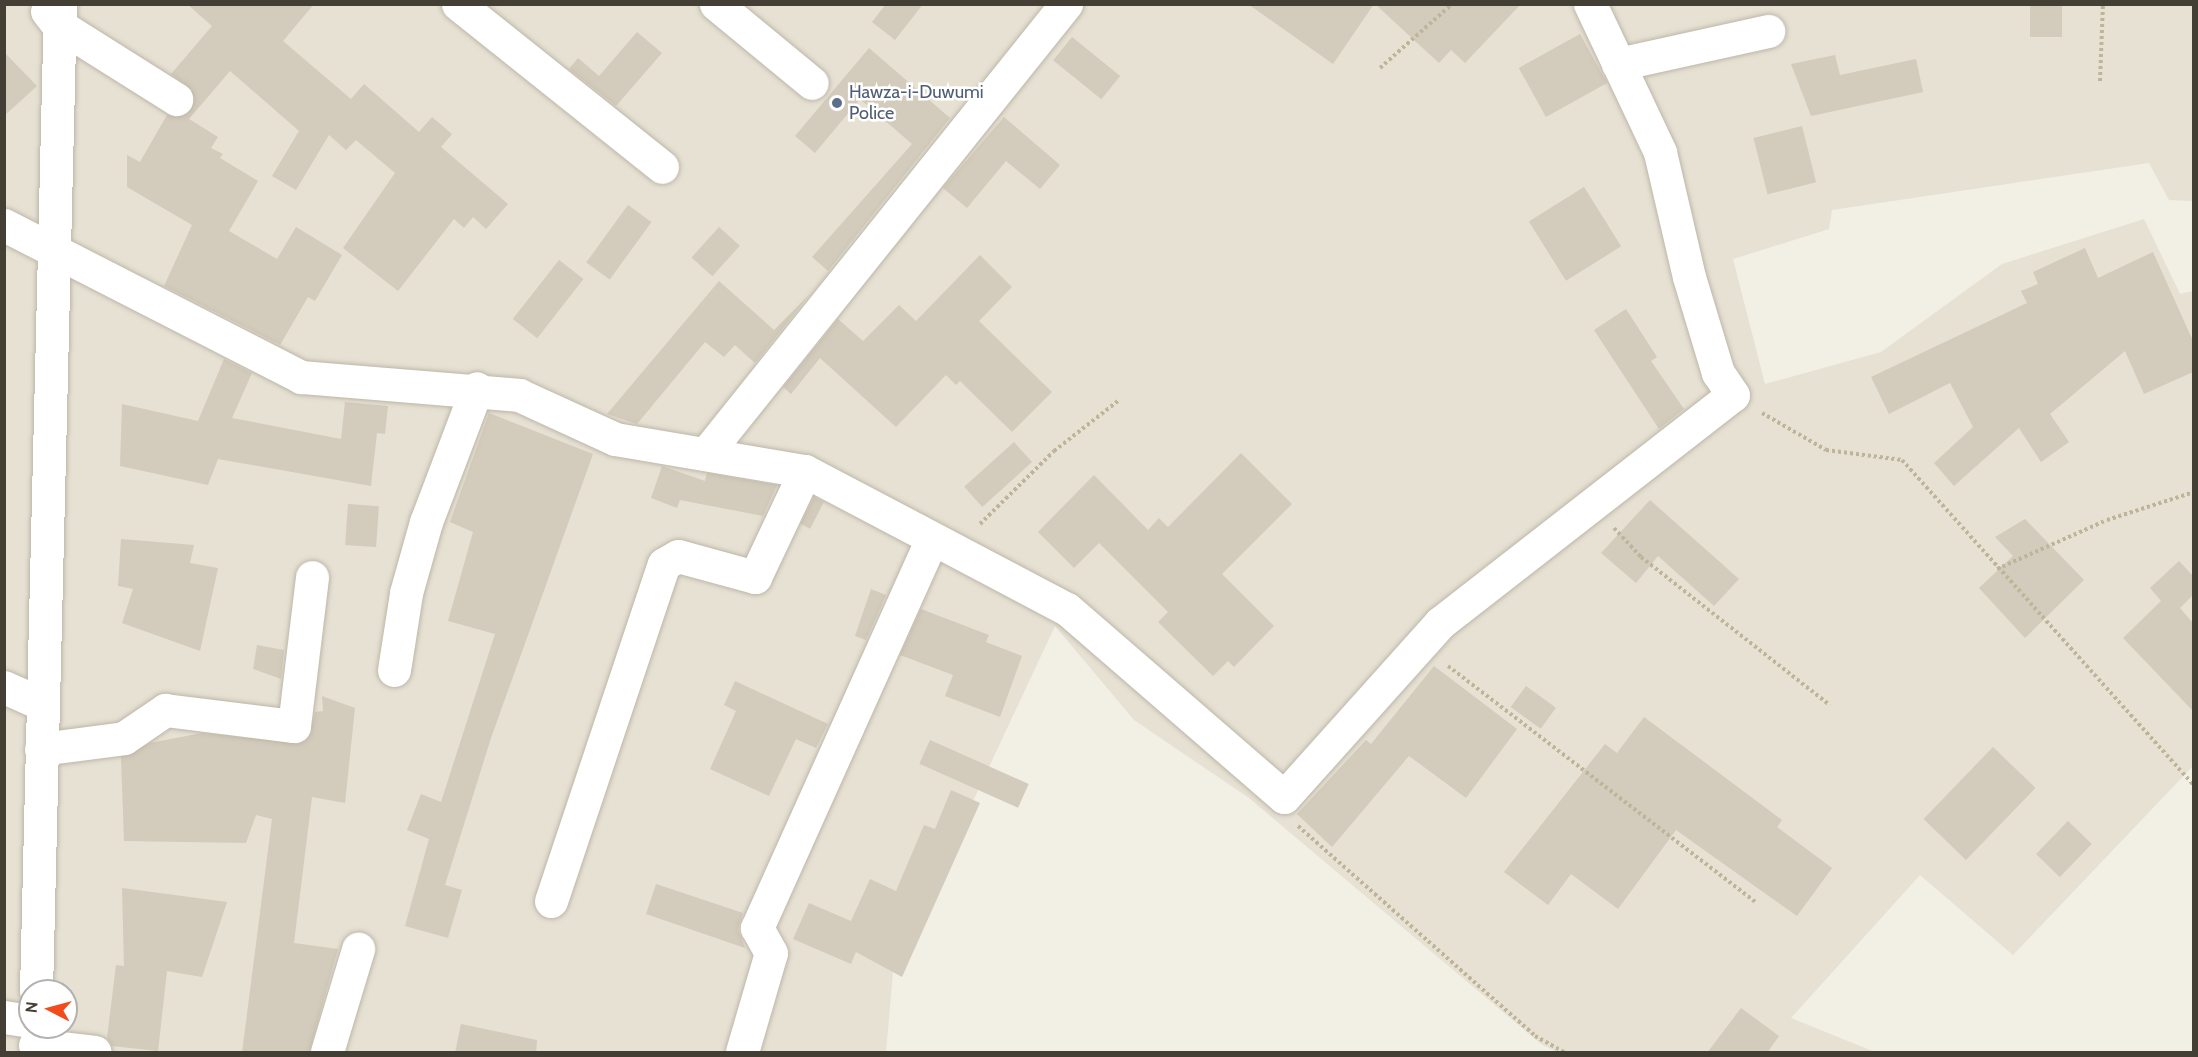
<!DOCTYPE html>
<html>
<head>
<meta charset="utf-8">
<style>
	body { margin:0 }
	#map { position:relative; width:2198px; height:1057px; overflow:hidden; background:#f2efe5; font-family:Cabin,sans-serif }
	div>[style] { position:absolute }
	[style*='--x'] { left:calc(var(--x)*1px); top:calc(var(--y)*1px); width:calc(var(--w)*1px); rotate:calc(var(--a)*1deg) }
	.residential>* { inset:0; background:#e6e1d3 }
	.building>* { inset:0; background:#d3cbbb; transform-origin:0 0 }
	.path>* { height:4px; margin-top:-2px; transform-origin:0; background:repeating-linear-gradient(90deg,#beb49a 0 3px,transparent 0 6px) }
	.roads { filter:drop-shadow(0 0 2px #bdb7a8) drop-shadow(0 0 2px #bdb7a8) }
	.minor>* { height:33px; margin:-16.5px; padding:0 16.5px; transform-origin:16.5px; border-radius:16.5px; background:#fff }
	.dots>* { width:16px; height:16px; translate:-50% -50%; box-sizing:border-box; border:3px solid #fff; border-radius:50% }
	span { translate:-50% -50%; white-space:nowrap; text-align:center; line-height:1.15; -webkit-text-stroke:5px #fff; paint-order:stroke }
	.service-label { font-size:18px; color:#4e5e75 }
	.left { translate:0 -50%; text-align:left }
	.frame { position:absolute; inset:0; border:6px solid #443f35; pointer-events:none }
	.north { position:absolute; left:18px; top:979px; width:60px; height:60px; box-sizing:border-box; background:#fff; border:2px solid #b4b2ae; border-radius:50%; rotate:276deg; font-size:16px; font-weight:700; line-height:24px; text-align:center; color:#443f35 }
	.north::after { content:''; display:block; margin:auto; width:21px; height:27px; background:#f24c1c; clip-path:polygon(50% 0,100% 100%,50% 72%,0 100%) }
</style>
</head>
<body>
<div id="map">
	<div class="residential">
		<div style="clip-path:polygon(evenodd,5px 5px,2193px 5px,2193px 201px,2169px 200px,2149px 163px,1832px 210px,1829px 229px,1733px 259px,1765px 384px,1881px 352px,2002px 264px,2144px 219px,2180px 294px,2193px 291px,2193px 766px,2013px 955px,1920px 875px,1791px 1018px,1875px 1052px,1557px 1052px,1541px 1044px,1249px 798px,1134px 720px,1055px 626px,893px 972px,886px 1052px,5px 1052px,5px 5px,30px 991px,66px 991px,66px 1027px,30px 1027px,30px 991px)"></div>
	</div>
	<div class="building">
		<div style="clip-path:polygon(187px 4px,314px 4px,283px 41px,351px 99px,364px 84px,419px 132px,432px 117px,452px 134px,441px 147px,508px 204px,486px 229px,473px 217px,464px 228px,454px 219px,398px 291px,343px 248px,395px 173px,356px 140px,346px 150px,329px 135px,296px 190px,272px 176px,299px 131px,230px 71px,189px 119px,218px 137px,211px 148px,223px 154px,220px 158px,258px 181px,229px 231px,277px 259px,296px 227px,342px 255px,315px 301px,308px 297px,280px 345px,164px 286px,192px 225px,127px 187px,127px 155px,140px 162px,167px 115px,184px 116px,192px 108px,192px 90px,171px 74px,212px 26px)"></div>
		<div style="clip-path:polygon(886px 4px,923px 4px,895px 40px,872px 22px)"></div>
		<div style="clip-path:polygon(1248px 4px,1374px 4px,1333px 64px)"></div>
		<div style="clip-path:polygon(1375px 4px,1521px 4px,1465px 63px,1451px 50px,1439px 63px)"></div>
		<div style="left:2030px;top:4px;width:32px;height:33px"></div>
		<div style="clip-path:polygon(637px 32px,662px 53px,616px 106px,569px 69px,578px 58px,599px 76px)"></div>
		<div style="left:1580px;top:34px;width:56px;height:70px;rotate:61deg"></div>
		<div style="left:1072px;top:37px;width:62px;height:30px;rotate:39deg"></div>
		<div style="clip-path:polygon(869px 48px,950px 118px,828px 271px,812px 257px,912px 144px,860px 99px,815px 153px,795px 136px)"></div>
		<div style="clip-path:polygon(4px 52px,37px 86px,4px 116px)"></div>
		<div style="clip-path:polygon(1835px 55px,1840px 75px,1916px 59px,1923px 92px,1811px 116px,1791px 64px)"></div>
		<div style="clip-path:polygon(1004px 117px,1060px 165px,1040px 189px,1006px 161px,967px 208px,943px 188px)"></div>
		<div style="left:1802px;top:126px;width:58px;height:50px;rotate:76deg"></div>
		<div style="left:1584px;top:187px;width:70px;height:65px;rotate:58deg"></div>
		<div style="left:628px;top:205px;width:29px;height:71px;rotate:36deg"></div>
		<div style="left:719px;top:227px;width:28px;height:41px;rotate:42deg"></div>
		<div style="clip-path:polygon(2085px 248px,2098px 278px,2153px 252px,2193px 341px,2193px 372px,2144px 394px,2125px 351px,2050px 414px,2069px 442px,2041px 462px,2019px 428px,1954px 486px,1934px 463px,1973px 427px,1950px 383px,1889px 414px,1871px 377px,2027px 303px,2021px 291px,2038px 284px,2033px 272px)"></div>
		<div style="clip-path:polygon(980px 255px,1012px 287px,979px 321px,1052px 392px,1012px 432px,960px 381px,956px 385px,946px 375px,896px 427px,820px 358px,791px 394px,783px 387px,838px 319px,863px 341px,899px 305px,916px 321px)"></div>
		<div style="left:559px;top:260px;width:31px;height:75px;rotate:38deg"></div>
		<div style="clip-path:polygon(719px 281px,774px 330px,810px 294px,755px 363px,735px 345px,724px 357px,705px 342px,637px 424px,607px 414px)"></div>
		<div style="clip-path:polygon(1626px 309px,1657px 357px,1651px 361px,1684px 409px,1659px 429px,1594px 330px)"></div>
		<div style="clip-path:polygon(224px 359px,252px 373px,232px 418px,341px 439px,345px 402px,388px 406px,385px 434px,377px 433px,371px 486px,218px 459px,208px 485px,120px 466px,122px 404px,198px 421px)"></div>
		<div style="clip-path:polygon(489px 413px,593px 454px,491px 738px,445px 885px,462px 890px,448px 938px,405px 926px,429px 839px,407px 830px,421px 794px,441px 802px,495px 634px,448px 621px,473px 532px,450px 522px)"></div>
		<div style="left:1014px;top:442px;width:27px;height:67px;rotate:48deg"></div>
		<div style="clip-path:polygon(1241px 453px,1292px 504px,1222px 574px,1274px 626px,1234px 667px,1228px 661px,1213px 676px,1158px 622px,1168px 612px,1099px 543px,1074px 568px,1038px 532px,1094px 475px,1148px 530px,1159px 518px,1168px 527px)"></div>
		<div style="clip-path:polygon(662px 466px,705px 481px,707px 473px,777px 485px,763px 516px,680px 500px,677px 508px,651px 498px)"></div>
		<div style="left:814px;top:497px;width:11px;height:30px;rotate:27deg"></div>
		<div style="clip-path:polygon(1650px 500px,1739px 579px,1714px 606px,1658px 556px,1636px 583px,1601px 553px)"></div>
		<div style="left:348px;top:504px;width:31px;height:41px;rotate:4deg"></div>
		<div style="clip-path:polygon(2025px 519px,2084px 580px,2025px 638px,1979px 588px,2013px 556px,1995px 537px)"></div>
		<div style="clip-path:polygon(121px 539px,194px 545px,190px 563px,218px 568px,200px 651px,122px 623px,133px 589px,118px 586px)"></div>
		<div style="clip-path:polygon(2179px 561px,2193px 576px,2193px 595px,2180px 608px,2193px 623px,2193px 711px,2123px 638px,2161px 601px,2150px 588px)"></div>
		<div style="clip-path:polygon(871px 589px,886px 595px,866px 640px,855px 636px)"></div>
		<div style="clip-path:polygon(921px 609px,989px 635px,986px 642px,1022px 656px,1000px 717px,945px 696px,953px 675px,900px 655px)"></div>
		<div style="clip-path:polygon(257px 645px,284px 650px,281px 679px,253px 669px)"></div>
		<div style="clip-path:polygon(1434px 666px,1517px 729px,1466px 798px,1409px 756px,1332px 847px,1297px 814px,1366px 740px,1371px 744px)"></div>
		<div style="clip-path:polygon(735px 681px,828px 724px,816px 748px,796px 739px,769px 796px,710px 769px,736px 711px,724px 705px)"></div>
		<div style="left:1526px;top:686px;width:37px;height:26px;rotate:36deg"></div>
		<div style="clip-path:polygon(322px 696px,355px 708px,345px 803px,312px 797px,294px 943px,338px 949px,309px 1053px,242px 1053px,272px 819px,256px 815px,246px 843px,124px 841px,121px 757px,150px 743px,202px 733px,301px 743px,309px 737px,315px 712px,323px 711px)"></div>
		<div style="clip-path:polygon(1644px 717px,1782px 820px,1777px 827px,1832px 868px,1797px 916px,1676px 830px,1618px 909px,1571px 874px,1548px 905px,1504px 872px,1605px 744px,1617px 753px)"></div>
		<div style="left:930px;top:740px;width:108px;height:26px;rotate:24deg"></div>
		<div style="left:1993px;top:747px;width:59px;height:100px;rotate:44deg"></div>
		<div style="clip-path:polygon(951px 790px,980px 803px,902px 977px,856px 952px,851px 964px,793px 939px,809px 903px,851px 921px,870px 879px,896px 891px,924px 825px,935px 829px)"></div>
		<div style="left:2068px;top:821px;width:33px;height:46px;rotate:44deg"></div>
		<div style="clip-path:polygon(656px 884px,743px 913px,738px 929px,745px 948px,646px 914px)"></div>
		<div style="clip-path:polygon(122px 888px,227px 902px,202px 977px,167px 971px,158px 1051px,112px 1046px,107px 1038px,116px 965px,124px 966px)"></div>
		<div style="clip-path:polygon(1741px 1008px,1779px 1036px,1767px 1053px,1707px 1053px)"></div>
		<div style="clip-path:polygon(461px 1024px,537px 1040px,536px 1053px,455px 1053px)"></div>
	</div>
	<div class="path">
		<div style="--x:1380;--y:68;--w:96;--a:-41.6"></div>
		<div style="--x:2100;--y:81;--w:77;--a:-87.8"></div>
		<div style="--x:1762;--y:413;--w:74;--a:30"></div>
		<div style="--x:1826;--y:450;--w:77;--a:7.5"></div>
		<div style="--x:1902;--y:460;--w:437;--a:48.1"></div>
		<div style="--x:980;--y:524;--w:104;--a:-44.6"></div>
		<div style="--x:1054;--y:451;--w:81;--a:-38"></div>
		<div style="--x:1614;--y:528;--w:40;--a:47"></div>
		<div style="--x:1641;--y:557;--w:240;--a:38.1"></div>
		<div style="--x:1997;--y:569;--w:120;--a:-24"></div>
		<div style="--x:2107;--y:520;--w:91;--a:-17.8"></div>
		<div style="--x:1448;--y:666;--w:389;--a:37.5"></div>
		<div style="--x:1298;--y:826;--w:317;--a:41.5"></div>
		<div style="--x:1535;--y:1036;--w:33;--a:29"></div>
	</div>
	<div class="roads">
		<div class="minor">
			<div style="--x:458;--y:4;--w:261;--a:38.6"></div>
			<div style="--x:716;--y:4;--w:124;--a:39.5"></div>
			<div style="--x:47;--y:11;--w:16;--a:52"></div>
			<div style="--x:57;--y:24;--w:141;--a:32.2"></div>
			<div style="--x:1618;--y:64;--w:154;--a:-12.4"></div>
			<div style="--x:4;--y:225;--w:334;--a:27.1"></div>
			<div style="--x:301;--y:377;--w:219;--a:4.7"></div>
			<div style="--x:519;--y:395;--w:106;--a:24.6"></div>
			<div style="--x:615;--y:439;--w:193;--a:9.6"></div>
			<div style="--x:805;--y:471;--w:296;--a:27.8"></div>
			<div style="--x:1067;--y:609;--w:287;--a:40.9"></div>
			<div style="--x:1284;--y:797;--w:234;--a:-48.1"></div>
			<div style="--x:1440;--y:623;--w:371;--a:-37.9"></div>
			<div style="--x:1733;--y:395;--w:27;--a:-124"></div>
			<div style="--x:1718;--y:373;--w:100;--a:-106.8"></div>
			<div style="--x:1689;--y:277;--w:128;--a:-103.1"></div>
			<div style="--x:1660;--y:152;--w:164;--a:-115.3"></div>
			<div style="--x:708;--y:451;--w:573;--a:-51.31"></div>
			<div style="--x:394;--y:670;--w:78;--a:-81.1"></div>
			<div style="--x:406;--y:593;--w:74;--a:-74.3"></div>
			<div style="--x:426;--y:522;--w:143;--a:-69.2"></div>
			<div style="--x:4;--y:687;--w:42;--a:24.1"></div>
			<div style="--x:41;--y:749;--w:84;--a:-7.5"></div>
			<div style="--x:124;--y:738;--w:50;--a:-34.3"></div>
			<div style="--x:165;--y:710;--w:130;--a:7.1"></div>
			<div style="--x:294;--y:726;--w:150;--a:-83.1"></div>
			<div style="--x:551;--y:901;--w:355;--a:-71.5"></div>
			<div style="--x:664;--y:564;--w:16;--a:-30"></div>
			<div style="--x:678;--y:556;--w:80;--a:15.3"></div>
			<div style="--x:755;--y:577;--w:117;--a:-64.7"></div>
			<div style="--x:36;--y:991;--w:987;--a:-88.61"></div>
			<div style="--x:4;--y:1017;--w:26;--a:9"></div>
			<div style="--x:35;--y:1045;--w:60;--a:6.7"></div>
			<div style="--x:327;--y:1052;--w:108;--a:-73.2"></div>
			<div style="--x:742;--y:1052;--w:103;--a:-73.7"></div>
			<div style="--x:771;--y:953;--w:29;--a:-119"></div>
			<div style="--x:757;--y:928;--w:425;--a:-65.8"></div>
		</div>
	</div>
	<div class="dots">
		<div style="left:837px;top:103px;background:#5c6f8a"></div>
	</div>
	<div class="service-label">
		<span class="left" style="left:849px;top:103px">Hawza-i-Duwumi<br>Police</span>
	</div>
	<div class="frame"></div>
	<div class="north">N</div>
</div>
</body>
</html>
